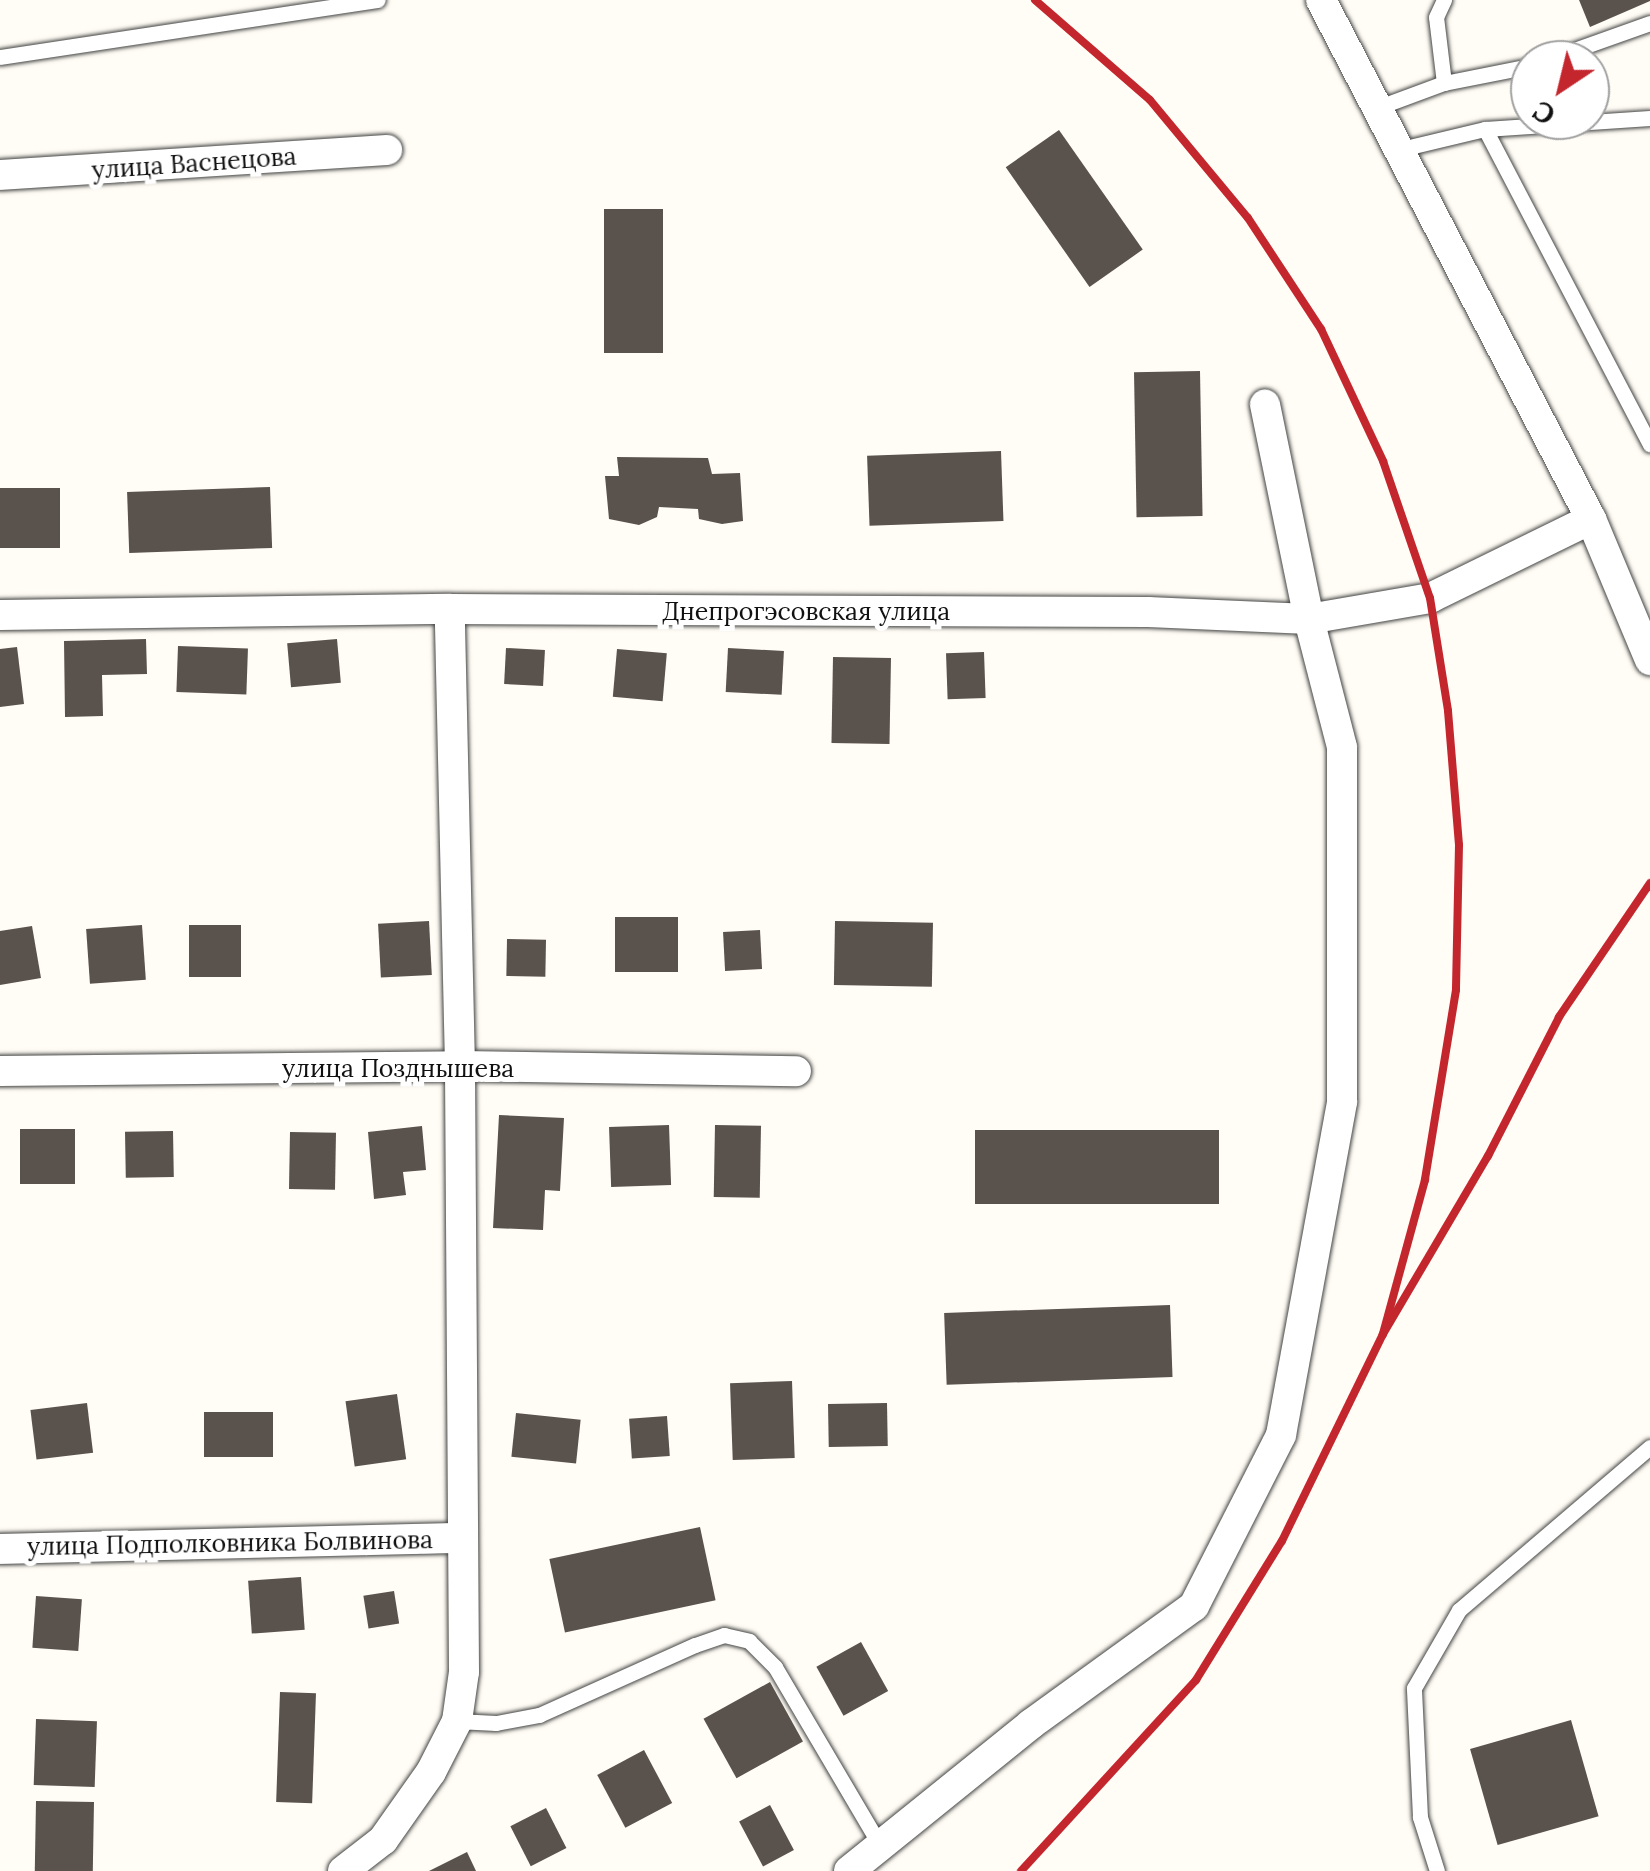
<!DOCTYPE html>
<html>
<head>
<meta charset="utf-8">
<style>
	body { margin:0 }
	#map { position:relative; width:1650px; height:1871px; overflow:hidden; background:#fffdf5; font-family:Lora,serif }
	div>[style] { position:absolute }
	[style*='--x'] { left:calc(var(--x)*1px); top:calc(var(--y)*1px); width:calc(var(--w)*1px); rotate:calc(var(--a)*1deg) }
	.building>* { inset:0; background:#5a524d; transform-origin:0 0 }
	.roads { filter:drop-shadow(0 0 2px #444) drop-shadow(0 0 2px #444) }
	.service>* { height:15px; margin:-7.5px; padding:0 7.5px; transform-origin:7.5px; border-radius:7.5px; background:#fff }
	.minor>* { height:30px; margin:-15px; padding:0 15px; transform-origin:15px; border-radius:15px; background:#fff }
	.rail>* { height:8px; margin:-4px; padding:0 4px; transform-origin:4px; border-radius:4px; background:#c4262e }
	span { translate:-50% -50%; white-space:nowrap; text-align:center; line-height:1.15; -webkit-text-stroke:10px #fff; paint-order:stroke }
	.street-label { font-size:25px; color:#111 }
	.north { position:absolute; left:1510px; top:40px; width:100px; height:100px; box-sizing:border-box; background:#fff; border:2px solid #a0a0a0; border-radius:50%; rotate:215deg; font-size:28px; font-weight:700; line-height:40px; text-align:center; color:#111 }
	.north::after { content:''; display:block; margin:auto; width:35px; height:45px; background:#c4262e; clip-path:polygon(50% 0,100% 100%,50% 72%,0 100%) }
</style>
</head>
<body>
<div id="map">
	<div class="building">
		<div style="clip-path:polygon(1579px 0,1650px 0,1650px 1px,1590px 27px)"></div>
		<div style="left:1059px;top:130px;width:146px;height:65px;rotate:55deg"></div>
		<div style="left:604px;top:209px;width:59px;height:144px"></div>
		<div style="left:1200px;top:371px;width:145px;height:66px;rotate:89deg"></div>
		<div style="left:1001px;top:451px;width:70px;height:134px;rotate:88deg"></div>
		<div style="clip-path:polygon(617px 457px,708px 458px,712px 474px,740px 473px,743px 521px,722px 524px,699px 519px,698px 509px,659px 507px,657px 517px,639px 525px,609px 519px,605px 476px,619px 476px)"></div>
		<div style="left:270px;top:487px;width:61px;height:143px;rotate:88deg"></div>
		<div style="left:0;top:488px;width:60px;height:60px"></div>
		<div style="clip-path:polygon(146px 639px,147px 674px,102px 675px,103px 716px,65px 717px,64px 641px)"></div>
		<div style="left:337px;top:639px;width:44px;height:50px;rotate:85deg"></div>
		<div style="left:178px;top:646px;width:70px;height:46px;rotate:2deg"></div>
		<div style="clip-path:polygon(17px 647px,24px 704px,0 707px,0 649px)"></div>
		<div style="left:506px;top:648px;width:39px;height:36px;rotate:3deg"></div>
		<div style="left:728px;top:648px;width:56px;height:44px;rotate:3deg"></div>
		<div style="left:617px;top:649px;width:50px;height:48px;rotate:5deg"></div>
		<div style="left:984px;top:652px;width:46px;height:38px;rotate:88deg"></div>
		<div style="left:833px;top:657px;width:58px;height:86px;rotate:1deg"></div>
		<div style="left:615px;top:917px;width:63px;height:55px"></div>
		<div style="left:429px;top:921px;width:54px;height:51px;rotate:87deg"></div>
		<div style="left:835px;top:921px;width:98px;height:64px;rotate:1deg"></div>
		<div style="left:142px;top:925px;width:55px;height:56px;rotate:86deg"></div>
		<div style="left:189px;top:925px;width:52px;height:52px"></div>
		<div style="clip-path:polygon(32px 926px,41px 978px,0 985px,0 931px)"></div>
		<div style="left:760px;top:930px;width:39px;height:37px;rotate:87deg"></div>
		<div style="left:507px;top:939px;width:39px;height:37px;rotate:1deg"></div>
		<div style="clip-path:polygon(499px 1115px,564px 1118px,560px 1191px,545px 1190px,543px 1230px,493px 1228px)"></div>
		<div style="left:669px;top:1125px;width:60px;height:60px;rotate:88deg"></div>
		<div style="left:715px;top:1125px;width:46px;height:72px;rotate:1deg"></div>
		<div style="clip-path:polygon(422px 1126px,426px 1170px,403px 1172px,406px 1195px,374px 1199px,368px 1132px)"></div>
		<div style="left:20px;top:1129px;width:55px;height:55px"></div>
		<div style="left:1219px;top:1130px;width:74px;height:244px;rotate:90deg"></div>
		<div style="left:173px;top:1131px;width:46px;height:48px;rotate:89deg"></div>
		<div style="left:290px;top:1132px;width:46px;height:57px;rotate:1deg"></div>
		<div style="left:1170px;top:1305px;width:72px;height:226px;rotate:88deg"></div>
		<div style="left:792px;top:1381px;width:77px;height:62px;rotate:88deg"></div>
		<div style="left:397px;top:1394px;width:66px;height:52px;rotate:82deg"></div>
		<div style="left:87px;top:1403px;width:50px;height:57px;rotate:83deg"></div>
		<div style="left:887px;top:1403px;width:43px;height:59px;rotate:89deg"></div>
		<div style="left:204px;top:1412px;width:69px;height:45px"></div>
		<div style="left:516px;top:1413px;width:65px;height:44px;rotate:6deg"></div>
		<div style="left:667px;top:1416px;width:40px;height:38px;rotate:86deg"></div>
		<div style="left:700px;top:1527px;width:75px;height:154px;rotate:78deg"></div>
		<div style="left:301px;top:1577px;width:53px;height:53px;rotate:86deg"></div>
		<div style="left:394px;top:1591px;width:33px;height:31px;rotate:81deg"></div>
		<div style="left:36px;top:1596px;width:46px;height:52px;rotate:4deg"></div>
		<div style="left:861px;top:1642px;width:56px;height:51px;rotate:61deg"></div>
		<div style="left:770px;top:1682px;width:68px;height:76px;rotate:61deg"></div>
		<div style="left:280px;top:1692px;width:36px;height:110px;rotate:2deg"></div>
		<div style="left:36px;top:1719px;width:61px;height:66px;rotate:2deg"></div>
		<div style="left:1571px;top:1720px;width:100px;height:105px;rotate:74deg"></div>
		<div style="left:644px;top:1750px;width:60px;height:53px;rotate:62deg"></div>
		<div style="left:36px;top:1801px;width:58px;height:70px;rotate:1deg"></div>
		<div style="left:770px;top:1805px;width:51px;height:35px;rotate:62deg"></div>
		<div style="left:546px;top:1808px;width:45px;height:40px;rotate:63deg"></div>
		<div style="clip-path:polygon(467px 1852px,476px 1871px,429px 1871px)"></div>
	</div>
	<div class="roads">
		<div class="service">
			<div style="--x:0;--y:57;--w:382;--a:-8.6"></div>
			<div style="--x:1546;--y:60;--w:110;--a:-19.6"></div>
			<div style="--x:1444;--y:83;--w:88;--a:-11.2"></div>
			<div style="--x:1379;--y:107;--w:69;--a:-20.3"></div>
			<div style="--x:1444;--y:83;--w:66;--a:-96.9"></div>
			<div style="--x:1436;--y:17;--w:19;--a:-65"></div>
			<div style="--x:1485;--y:129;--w:356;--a:62.4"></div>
			<div style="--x:1401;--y:149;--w:86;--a:-13.4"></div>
			<div style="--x:1485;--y:129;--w:165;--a:-3.8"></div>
			<div style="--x:457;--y:1721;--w:39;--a:3"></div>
			<div style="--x:496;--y:1723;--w:44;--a:-10.5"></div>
			<div style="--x:539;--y:1715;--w:171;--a:-24.2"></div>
			<div style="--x:695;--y:1645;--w:31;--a:-19"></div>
			<div style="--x:724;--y:1635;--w:26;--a:13"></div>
			<div style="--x:749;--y:1641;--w:37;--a:45"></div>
			<div style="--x:775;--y:1667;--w:207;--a:59.5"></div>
			<div style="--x:1437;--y:1871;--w:57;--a:-107.5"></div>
			<div style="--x:1420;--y:1817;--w:129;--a:-92.7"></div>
			<div style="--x:1414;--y:1688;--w:90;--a:-60"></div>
			<div style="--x:1459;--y:1610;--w:251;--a:-40.5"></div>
		</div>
		<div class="minor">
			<div style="--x:1321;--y:0;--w:585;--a:62.52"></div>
			<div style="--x:1591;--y:519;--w:153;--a:67.3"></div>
			<div style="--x:0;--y:175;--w:388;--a:-3.7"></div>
			<div style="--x:0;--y:615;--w:450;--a:-0.8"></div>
			<div style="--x:450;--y:609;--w:698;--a:0.25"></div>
			<div style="--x:1148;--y:612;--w:161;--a:2.5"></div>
			<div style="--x:1309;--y:619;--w:123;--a:-9.8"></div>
			<div style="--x:1430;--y:598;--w:179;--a:-26.1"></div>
			<div style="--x:0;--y:1071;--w:460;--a:-0.6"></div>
			<div style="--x:460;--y:1066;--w:336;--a:0.9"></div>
			<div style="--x:0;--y:1549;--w:460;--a:-1.4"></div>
			<div style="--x:343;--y:1871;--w:51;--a:-37.8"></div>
			<div style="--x:383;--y:1840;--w:83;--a:-54.8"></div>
			<div style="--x:431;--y:1772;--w:57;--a:-63"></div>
			<div style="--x:457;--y:1721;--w:49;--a:-81.9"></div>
			<div style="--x:464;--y:1672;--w:606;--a:-90.38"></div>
			<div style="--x:460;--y:1066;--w:457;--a:-91.3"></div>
			<div style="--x:849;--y:1871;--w:234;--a:-38.9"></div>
			<div style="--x:1031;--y:1724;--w:201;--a:-35.9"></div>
			<div style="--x:1194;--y:1606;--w:192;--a:-63"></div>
			<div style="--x:1281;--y:1435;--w:339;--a:-79.6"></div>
			<div style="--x:1342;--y:1102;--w:355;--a:-90"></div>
			<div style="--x:1342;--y:747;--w:132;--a:-104.5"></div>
			<div style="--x:1309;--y:619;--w:219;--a:-101.6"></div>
		</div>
	</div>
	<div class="rail">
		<div style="--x:1035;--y:0;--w:152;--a:41"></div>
		<div style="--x:1150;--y:100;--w:153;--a:50.3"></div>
		<div style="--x:1248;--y:218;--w:133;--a:56.7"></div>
		<div style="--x:1321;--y:329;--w:146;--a:64.8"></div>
		<div style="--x:1383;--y:461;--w:145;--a:71.1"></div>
		<div style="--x:1430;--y:598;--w:114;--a:80.9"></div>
		<div style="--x:1448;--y:711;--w:134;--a:85.3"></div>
		<div style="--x:1459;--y:845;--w:145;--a:91.2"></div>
		<div style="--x:1456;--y:990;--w:193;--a:99.3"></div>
		<div style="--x:1425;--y:1180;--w:160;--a:105.3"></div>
		<div style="--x:1021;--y:1871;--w:259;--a:-47.5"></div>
		<div style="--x:1196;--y:1680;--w:163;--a:-58.3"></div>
		<div style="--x:1282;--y:1541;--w:230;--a:-64"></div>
		<div style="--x:1383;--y:1334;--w:207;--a:-59.5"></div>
		<div style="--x:1488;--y:1156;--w:156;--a:-62.9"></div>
		<div style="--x:1559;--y:1017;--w:162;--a:-55.8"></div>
	</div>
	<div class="street-label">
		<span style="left:194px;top:163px;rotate:-4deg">улица Васнецова</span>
		<span style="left:806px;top:611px">Днепрогэсовская улица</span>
		<span style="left:398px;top:1068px">улица Позднышева</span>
		<span style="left:230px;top:1543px;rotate:-1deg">улица Подполковника Болвинова</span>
	</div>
	<div class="north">С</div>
</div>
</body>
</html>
